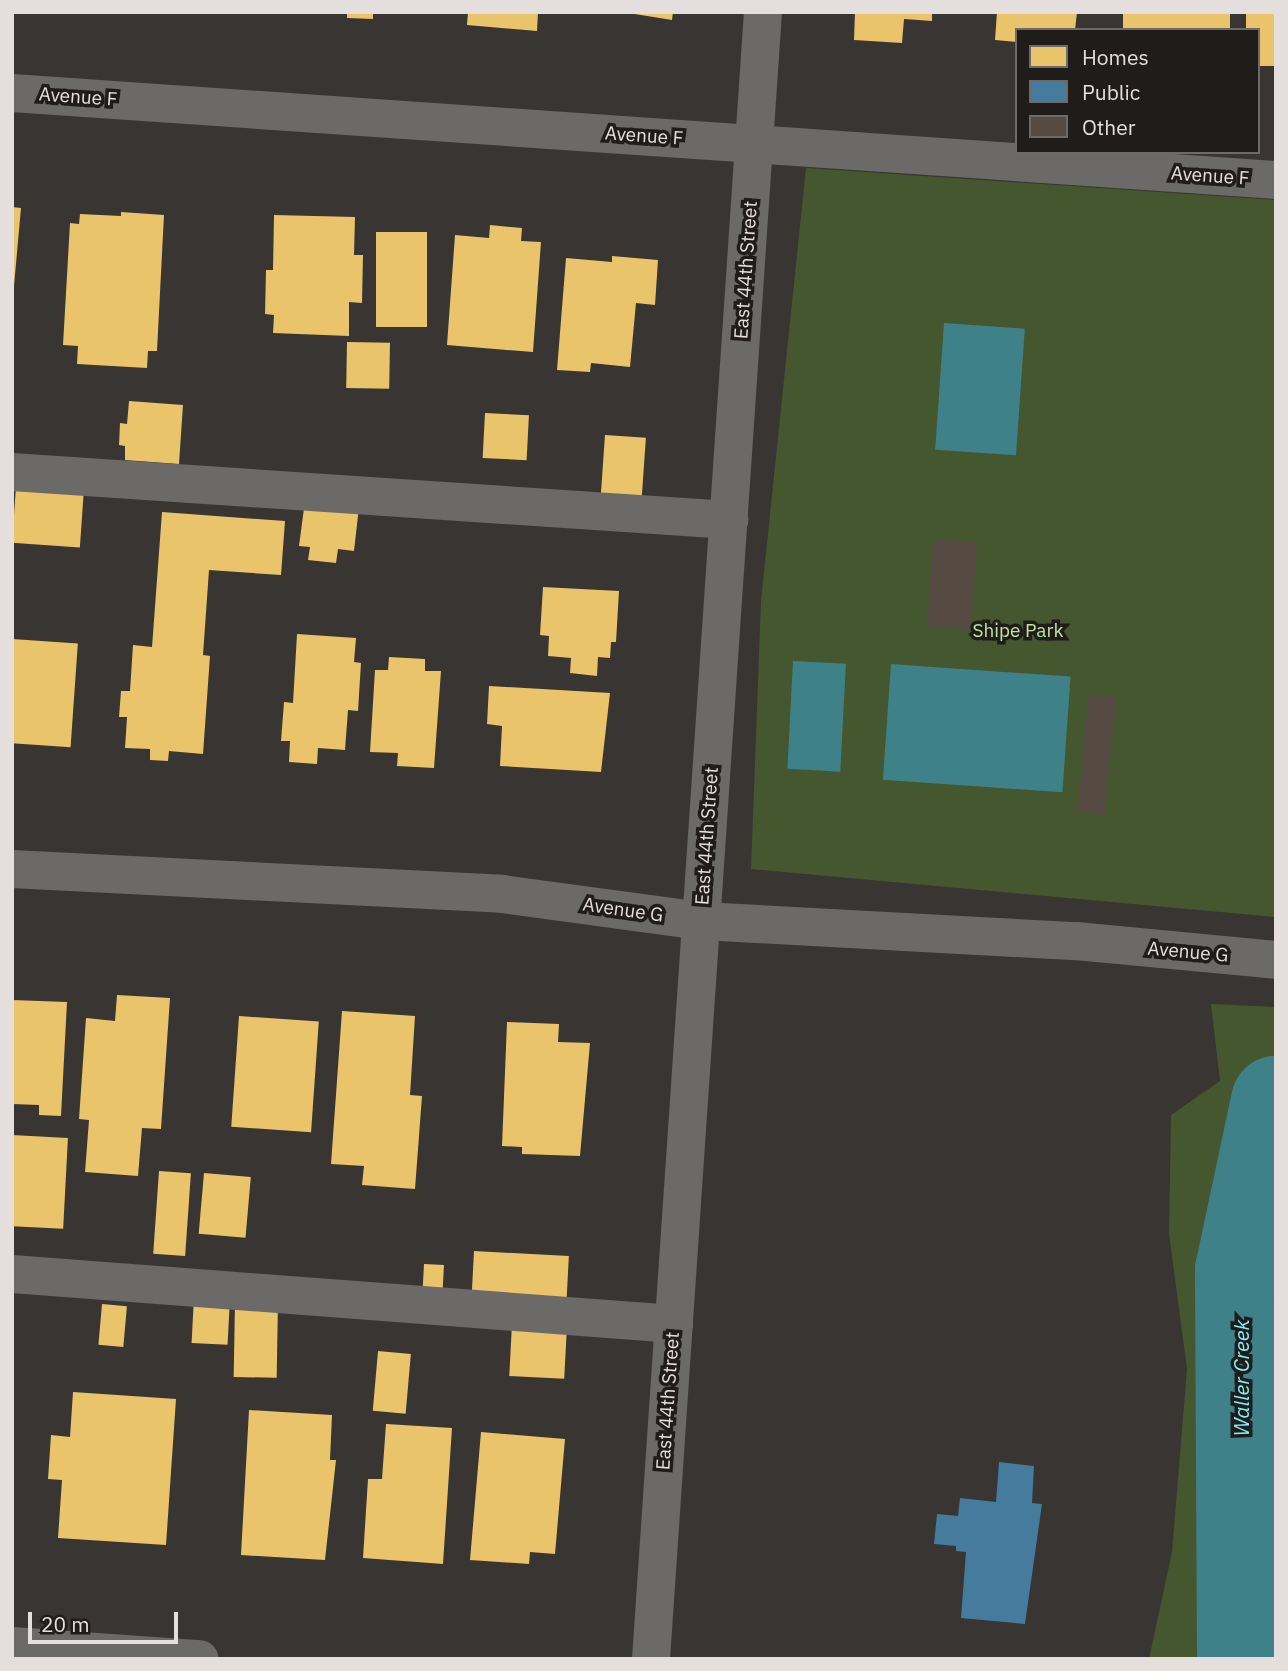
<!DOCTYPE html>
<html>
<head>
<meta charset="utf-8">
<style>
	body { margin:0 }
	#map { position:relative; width:1288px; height:1671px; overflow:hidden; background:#393532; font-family:"IBM Plex Sans",sans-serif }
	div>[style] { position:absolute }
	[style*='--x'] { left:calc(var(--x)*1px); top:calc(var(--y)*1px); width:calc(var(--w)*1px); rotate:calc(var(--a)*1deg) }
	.green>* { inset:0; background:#44572f }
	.water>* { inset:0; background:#3e8188; transform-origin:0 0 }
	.homes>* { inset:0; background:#e9c46a; transform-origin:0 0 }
	.public>* { inset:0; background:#457b9d }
	.river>* { height:91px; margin:-45.5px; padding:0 45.5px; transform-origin:45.5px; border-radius:45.5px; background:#3e8188 }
	.building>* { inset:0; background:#554b43; transform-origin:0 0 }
	.minor>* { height:38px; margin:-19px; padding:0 19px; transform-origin:19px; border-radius:19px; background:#6b6a68 }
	span { translate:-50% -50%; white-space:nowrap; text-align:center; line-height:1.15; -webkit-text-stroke:7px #201c1a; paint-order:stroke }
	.street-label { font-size:19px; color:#e4dfdc }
	.park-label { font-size:19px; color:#bfe49b }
	.water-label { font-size:21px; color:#7ff0fc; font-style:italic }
	.frame { position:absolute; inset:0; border:14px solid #e4dfdc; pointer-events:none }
	.legend { position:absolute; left:1015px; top:28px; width:245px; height:126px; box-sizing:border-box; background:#201c1a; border:2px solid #6e6a68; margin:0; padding:9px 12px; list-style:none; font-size:21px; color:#e4dfdc }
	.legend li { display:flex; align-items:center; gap:14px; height:35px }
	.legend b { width:35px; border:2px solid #6e6a68 }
	.scale { position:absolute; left:28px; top:1612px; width:150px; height:32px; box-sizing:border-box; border:4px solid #e4dfdc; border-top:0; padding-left:9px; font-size:21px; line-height:24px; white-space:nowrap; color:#e4dfdc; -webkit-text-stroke:5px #201c1a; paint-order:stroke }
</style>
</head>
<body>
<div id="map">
	<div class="green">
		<div style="clip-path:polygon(806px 168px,1276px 200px,1276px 917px,751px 869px,761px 601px)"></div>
		<div style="clip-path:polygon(1211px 1004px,1276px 1007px,1276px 1659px,1149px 1659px,1172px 1552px,1187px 1369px,1169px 1234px,1171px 1115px,1220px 1081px)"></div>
	</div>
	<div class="water">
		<div style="left:944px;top:323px;width:81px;height:127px;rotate:4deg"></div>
		<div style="left:793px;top:661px;width:53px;height:108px;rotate:3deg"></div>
		<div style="left:891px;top:664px;width:180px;height:116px;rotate:4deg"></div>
	</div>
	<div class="homes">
		<div style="clip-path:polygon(347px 12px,373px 12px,373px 19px,347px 18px)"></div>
		<div style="clip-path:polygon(468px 12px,538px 12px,537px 31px,467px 25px)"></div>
		<div style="clip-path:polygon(622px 12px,673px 12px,672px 20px)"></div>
		<div style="clip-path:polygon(855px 12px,932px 12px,932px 21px,904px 19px,902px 43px,854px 40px)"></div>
		<div style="clip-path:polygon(997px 12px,1077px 12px,1075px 30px,1017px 30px,1017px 42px,995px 40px)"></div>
		<div style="left:1123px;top:12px;width:107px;height:18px"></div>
		<div style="clip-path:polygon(1246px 12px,1276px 12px,1276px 66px,1258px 66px,1258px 30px,1246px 30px)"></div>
		<div style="clip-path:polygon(12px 207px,21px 208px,14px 286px,12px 286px)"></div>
		<div style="clip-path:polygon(121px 212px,164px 215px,157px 351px,148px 351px,147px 368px,77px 364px,78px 346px,63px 345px,70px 223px,79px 224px,80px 214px,121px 216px)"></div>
		<div style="clip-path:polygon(274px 215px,355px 217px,354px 255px,363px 255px,362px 303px,349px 302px,349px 336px,273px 333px,274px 315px,265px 314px,266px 270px,273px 270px)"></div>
		<div style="clip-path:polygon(490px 225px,522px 228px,521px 241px,541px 242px,533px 352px,447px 345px,455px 235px,489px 238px)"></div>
		<div style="left:376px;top:232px;width:51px;height:95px"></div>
		<div style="clip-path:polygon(612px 256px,658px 260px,655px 305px,636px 303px,630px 367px,591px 363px,590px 372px,557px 370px,566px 258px,612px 262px)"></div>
		<div style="left:347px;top:342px;width:43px;height:46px;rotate:1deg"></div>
		<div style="clip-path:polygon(129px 401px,183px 405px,179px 464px,125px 460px,125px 446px,119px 445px,120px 423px,127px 424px)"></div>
		<div style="left:485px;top:413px;width:44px;height:45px;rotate:3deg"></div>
		<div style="left:605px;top:435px;width:41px;height:63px;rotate:4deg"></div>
		<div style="left:16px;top:486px;width:68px;height:57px;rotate:4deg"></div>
		<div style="clip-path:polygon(305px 501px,359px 507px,354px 551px,338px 549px,336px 563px,308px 560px,310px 547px,299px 546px)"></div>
		<div style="clip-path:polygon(162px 512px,285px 521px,281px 575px,209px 570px,203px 655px,210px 656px,203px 754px,169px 751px,168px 761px,150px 760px,150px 749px,125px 748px,127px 717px,119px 717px,121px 691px,130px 691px,133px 645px,152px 647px)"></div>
		<div style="clip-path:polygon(543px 587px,619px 591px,616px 642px,611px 642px,610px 658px,598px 657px,597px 676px,570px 673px,571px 658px,548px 656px,549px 636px,540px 635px)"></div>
		<div style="clip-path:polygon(297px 634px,356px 638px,354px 662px,361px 663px,358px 711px,348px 710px,345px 750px,318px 748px,317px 764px,289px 762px,290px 741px,281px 741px,284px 702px,293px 703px)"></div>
		<div style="left:12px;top:639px;width:66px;height:104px;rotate:4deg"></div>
		<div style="clip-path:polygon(389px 657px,425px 659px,425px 671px,441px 671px,434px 768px,397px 766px,398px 753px,370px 752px,375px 670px,388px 670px)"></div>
		<div style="clip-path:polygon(489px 686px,610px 693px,601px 772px,500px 766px,502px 726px,487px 724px)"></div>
		<div style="clip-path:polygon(117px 995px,170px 998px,161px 1129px,142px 1128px,138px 1176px,85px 1172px,89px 1120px,79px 1119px,86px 1018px,115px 1021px)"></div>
		<div style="clip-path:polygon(12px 1000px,67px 1002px,61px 1116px,39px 1115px,39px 1105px,12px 1104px)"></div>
		<div style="clip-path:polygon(342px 1011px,415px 1016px,410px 1095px,422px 1096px,415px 1189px,362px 1185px,364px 1166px,331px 1164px)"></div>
		<div style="left:239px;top:1016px;width:80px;height:111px;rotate:4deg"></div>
		<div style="clip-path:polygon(507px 1022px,559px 1024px,558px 1042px,590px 1043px,580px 1156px,522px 1154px,522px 1147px,502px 1146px)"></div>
		<div style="left:12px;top:1135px;width:56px;height:91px;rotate:3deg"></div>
		<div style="left:159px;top:1171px;width:32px;height:83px;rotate:4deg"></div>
		<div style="left:204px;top:1173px;width:47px;height:61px;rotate:5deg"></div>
		<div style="left:474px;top:1251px;width:95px;height:43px;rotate:3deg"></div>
		<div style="left:424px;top:1264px;width:20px;height:24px;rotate:3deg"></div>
		<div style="left:194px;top:1297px;width:36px;height:46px;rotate:3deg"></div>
		<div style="left:235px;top:1301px;width:43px;height:76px;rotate:1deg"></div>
		<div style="left:102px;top:1304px;width:25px;height:41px;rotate:5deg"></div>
		<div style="left:512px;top:1324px;width:55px;height:52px;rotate:3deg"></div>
		<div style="left:378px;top:1351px;width:33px;height:60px;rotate:5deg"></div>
		<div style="clip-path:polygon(73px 1392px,176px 1399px,166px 1545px,58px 1538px,62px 1480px,48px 1479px,51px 1435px,70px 1437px)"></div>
		<div style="clip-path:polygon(249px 1410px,332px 1415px,330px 1460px,336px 1460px,325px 1560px,241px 1555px)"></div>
		<div style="clip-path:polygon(386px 1424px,452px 1428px,443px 1564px,363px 1558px,368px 1479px,382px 1479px)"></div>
		<div style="clip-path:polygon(481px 1432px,565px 1439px,555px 1554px,530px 1552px,529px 1564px,470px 1560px)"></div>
	</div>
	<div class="public">
		<div style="clip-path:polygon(999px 1462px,1034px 1466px,1032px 1503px,1042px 1504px,1025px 1624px,961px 1618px,966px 1552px,956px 1551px,956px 1546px,934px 1544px,937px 1514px,958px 1516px,960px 1498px,996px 1502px)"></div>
	</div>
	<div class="river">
		<div style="--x:1242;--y:1659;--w:389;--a:-90.3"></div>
		<div style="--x:1240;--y:1270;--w:173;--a:-78"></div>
	</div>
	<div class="building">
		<div style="left:933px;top:539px;width:44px;height:88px;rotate:4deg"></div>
		<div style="left:1089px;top:694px;width:28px;height:119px;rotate:6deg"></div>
	</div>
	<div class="minor">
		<div style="--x:12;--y:93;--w:1267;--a:3.94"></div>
		<div style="--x:12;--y:472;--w:719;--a:3.83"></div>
		<div style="--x:12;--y:869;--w:491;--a:2.9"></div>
		<div style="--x:502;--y:894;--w:202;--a:7.7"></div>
		<div style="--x:702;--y:921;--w:375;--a:3.1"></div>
		<div style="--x:1076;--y:941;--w:201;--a:5.4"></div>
		<div style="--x:12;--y:1274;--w:664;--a:4.32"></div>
		<div style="--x:12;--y:1646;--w:188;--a:4"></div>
		<div style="--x:651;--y:1659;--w:1651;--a:-86.11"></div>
	</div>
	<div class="street-label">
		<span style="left:78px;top:97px;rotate:4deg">Avenue F</span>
		<span style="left:644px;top:136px;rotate:4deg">Avenue F</span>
		<span style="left:1210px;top:176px;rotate:4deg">Avenue F</span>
		<span style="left:746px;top:270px;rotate:-86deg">East 44th Street</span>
		<span style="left:707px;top:836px;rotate:-86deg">East 44th Street</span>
		<span style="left:623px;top:910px;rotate:8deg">Avenue G</span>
		<span style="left:1188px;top:952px;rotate:5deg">Avenue G</span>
		<span style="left:668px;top:1401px;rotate:-86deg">East 44th Street</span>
	</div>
	<div class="park-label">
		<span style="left:1018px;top:631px">Shipe Park</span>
	</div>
	<div class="water-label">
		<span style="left:1241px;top:1378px;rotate:-90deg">Waller Creek</span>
	</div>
	<div class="frame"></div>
	<ul class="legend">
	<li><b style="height:19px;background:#e9c46a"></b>Homes</li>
	<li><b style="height:19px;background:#457b9d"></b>Public</li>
	<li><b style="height:19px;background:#554b43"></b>Other</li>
	</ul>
	<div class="scale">20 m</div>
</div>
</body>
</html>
